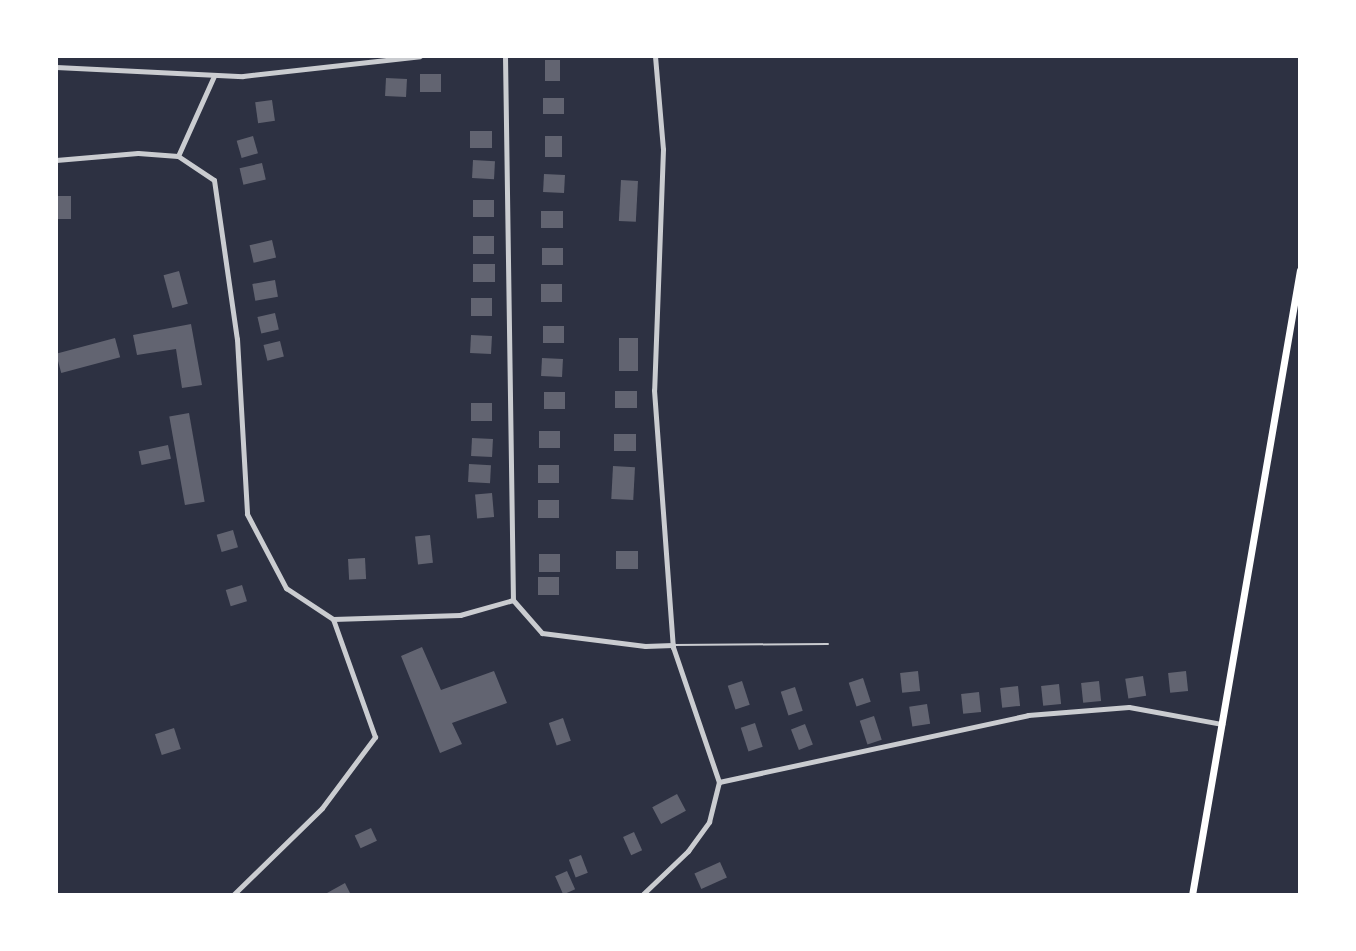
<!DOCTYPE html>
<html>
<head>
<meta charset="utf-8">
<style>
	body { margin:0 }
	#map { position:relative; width:1356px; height:951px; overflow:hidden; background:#2d3142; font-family:"Exo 2",sans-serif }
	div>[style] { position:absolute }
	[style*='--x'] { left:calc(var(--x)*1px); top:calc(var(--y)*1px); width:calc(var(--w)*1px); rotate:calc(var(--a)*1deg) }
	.building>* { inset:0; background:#626471; transform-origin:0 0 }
	.service>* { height:2px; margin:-1px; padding:0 1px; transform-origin:1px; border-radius:1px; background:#caccd0 }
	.minor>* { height:5px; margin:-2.5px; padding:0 2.5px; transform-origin:2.5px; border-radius:2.5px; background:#caccd0 }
	.secondary>* { height:7px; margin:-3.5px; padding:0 3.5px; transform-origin:3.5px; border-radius:3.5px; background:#fff }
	span { translate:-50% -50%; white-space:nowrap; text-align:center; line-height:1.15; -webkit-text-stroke:8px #fff; paint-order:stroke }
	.frame { position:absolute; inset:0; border:58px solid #fff; pointer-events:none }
</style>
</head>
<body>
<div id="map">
	<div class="building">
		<div style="left:560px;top:60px;width:21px;height:15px;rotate:90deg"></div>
		<div style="left:420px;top:74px;width:21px;height:18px"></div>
		<div style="left:386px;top:78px;width:21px;height:18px;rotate:3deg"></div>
		<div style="left:543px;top:98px;width:21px;height:16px"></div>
		<div style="left:272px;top:100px;width:21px;height:17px;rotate:82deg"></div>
		<div style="left:470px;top:131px;width:22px;height:17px"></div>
		<div style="left:253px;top:136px;width:18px;height:17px;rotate:74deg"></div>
		<div style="left:545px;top:136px;width:17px;height:21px"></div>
		<div style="left:473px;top:160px;width:22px;height:18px;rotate:3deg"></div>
		<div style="left:262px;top:163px;width:17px;height:23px;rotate:77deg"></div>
		<div style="left:544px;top:174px;width:21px;height:18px;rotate:3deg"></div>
		<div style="left:621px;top:180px;width:17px;height:41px;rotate:3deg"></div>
		<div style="left:56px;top:196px;width:15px;height:23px"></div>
		<div style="left:473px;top:200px;width:21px;height:17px"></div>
		<div style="left:541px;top:211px;width:22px;height:17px"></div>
		<div style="left:473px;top:236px;width:21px;height:18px"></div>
		<div style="left:272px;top:240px;width:18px;height:23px;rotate:77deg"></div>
		<div style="left:542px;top:248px;width:21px;height:17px"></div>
		<div style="left:473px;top:264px;width:22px;height:18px"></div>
		<div style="left:179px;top:271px;width:34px;height:16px;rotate:75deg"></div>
		<div style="left:275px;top:280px;width:17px;height:23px;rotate:80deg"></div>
		<div style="left:541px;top:284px;width:21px;height:18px"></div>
		<div style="left:471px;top:298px;width:21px;height:18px"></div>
		<div style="left:275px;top:313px;width:17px;height:18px;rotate:77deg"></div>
		<div style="clip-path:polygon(191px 324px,202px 385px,182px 388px,176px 349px,137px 355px,133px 335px)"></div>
		<div style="left:543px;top:326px;width:21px;height:17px"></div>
		<div style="left:471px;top:335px;width:21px;height:18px;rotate:3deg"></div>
		<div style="left:115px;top:338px;width:20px;height:61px;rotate:75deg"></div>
		<div style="left:619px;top:338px;width:19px;height:33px"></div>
		<div style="left:280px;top:341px;width:16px;height:17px;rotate:76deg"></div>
		<div style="left:542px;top:358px;width:21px;height:18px;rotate:3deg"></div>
		<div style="left:615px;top:391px;width:22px;height:17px"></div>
		<div style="left:544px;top:392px;width:21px;height:17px"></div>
		<div style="left:471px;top:403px;width:21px;height:18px"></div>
		<div style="left:189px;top:413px;width:90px;height:20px;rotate:80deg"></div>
		<div style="left:539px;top:431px;width:21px;height:17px"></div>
		<div style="left:614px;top:434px;width:22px;height:17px"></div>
		<div style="left:472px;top:438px;width:21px;height:18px;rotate:3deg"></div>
		<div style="left:168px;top:445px;width:14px;height:30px;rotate:78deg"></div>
		<div style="left:469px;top:464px;width:22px;height:18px;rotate:3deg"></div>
		<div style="left:538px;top:465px;width:21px;height:18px"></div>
		<div style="left:613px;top:466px;width:22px;height:33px;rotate:3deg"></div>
		<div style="left:492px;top:493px;width:24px;height:17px;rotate:85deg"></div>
		<div style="left:538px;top:500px;width:21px;height:18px"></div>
		<div style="left:233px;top:530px;width:18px;height:17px;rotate:74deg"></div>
		<div style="left:430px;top:535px;width:28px;height:15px;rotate:84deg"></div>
		<div style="left:616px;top:551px;width:22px;height:18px"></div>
		<div style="left:539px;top:554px;width:21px;height:18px"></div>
		<div style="left:365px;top:558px;width:21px;height:17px;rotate:87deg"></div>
		<div style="left:538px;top:577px;width:21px;height:18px"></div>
		<div style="left:242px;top:585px;width:17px;height:17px;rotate:73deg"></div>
		<div style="clip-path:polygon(422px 647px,441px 690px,494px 671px,507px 703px,452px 723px,462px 744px,440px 753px,401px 656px)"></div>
		<div style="left:918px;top:671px;width:20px;height:18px;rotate:84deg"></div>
		<div style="left:1186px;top:671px;width:20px;height:18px;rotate:84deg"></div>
		<div style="left:1143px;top:676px;width:20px;height:18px;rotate:81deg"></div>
		<div style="left:863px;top:678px;width:25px;height:15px;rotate:72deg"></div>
		<div style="left:742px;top:681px;width:25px;height:15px;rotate:72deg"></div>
		<div style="left:1099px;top:681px;width:20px;height:18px;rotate:84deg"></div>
		<div style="left:1059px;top:684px;width:20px;height:18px;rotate:84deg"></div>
		<div style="left:1018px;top:686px;width:20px;height:18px;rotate:84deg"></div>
		<div style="left:795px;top:687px;width:25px;height:15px;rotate:72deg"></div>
		<div style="left:979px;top:692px;width:20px;height:18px;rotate:84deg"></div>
		<div style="left:927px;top:704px;width:20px;height:18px;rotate:81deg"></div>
		<div style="left:874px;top:716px;width:25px;height:15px;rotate:72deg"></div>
		<div style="left:563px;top:718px;width:24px;height:15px;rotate:71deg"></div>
		<div style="left:755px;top:723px;width:25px;height:15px;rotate:72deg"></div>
		<div style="left:805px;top:724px;width:22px;height:15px;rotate:69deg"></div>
		<div style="left:174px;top:728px;width:22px;height:20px;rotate:72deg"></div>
		<div style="left:677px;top:794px;width:19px;height:28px;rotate:62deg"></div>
		<div style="left:371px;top:828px;width:14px;height:18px;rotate:65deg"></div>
		<div style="left:634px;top:832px;width:20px;height:12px;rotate:66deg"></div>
		<div style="left:581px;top:855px;width:19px;height:13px;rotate:69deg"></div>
		<div style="left:720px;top:862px;width:17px;height:28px;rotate:66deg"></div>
		<div style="left:567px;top:871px;width:20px;height:13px;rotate:66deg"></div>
		<div style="clip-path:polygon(345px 883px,351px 895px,328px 895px,327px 893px)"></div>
	</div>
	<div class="service">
		<div style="--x:674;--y:645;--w:154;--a:-0.4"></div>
	</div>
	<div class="minor">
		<div style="--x:505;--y:56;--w:544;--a:89.16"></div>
		<div style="--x:655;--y:56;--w:93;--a:85.1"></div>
		<div style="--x:663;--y:149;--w:241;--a:92.1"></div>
		<div style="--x:654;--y:390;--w:258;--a:85.8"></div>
		<div style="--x:673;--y:647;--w:143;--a:71.2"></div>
		<div style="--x:719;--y:782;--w:316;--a:-12.2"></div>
		<div style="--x:1028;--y:715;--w:101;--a:-4.5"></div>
		<div style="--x:1129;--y:707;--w:95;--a:10.4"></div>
		<div style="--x:56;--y:67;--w:187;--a:2.8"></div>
		<div style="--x:243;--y:76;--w:178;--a:-6.4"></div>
		<div style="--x:178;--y:156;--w:43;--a:33.7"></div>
		<div style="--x:214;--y:180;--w:161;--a:81.8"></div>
		<div style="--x:237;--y:339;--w:175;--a:86.7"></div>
		<div style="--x:247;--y:514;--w:84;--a:62.2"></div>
		<div style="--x:286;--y:588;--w:56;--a:33.4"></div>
		<div style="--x:56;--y:160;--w:82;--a:-4.9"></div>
		<div style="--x:138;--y:153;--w:40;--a:4.3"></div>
		<div style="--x:178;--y:156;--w:88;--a:-65.8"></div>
		<div style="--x:513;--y:600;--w:44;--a:48.7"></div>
		<div style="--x:542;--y:633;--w:104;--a:7.2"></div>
		<div style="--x:645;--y:646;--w:28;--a:-2"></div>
		<div style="--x:333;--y:619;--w:127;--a:-1.8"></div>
		<div style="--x:460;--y:615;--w:55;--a:-15.8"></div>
		<div style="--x:233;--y:895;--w:124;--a:-44.3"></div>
		<div style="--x:322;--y:808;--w:89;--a:-53.3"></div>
		<div style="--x:375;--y:737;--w:125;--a:-109.6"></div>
		<div style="--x:642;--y:895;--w:64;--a:-43.7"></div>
		<div style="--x:688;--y:851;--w:36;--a:-54"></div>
		<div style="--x:709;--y:822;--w:41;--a:-76"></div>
	</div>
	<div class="secondary">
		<div style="--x:1192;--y:895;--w:634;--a:-80.2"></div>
	</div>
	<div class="frame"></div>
</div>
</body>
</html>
